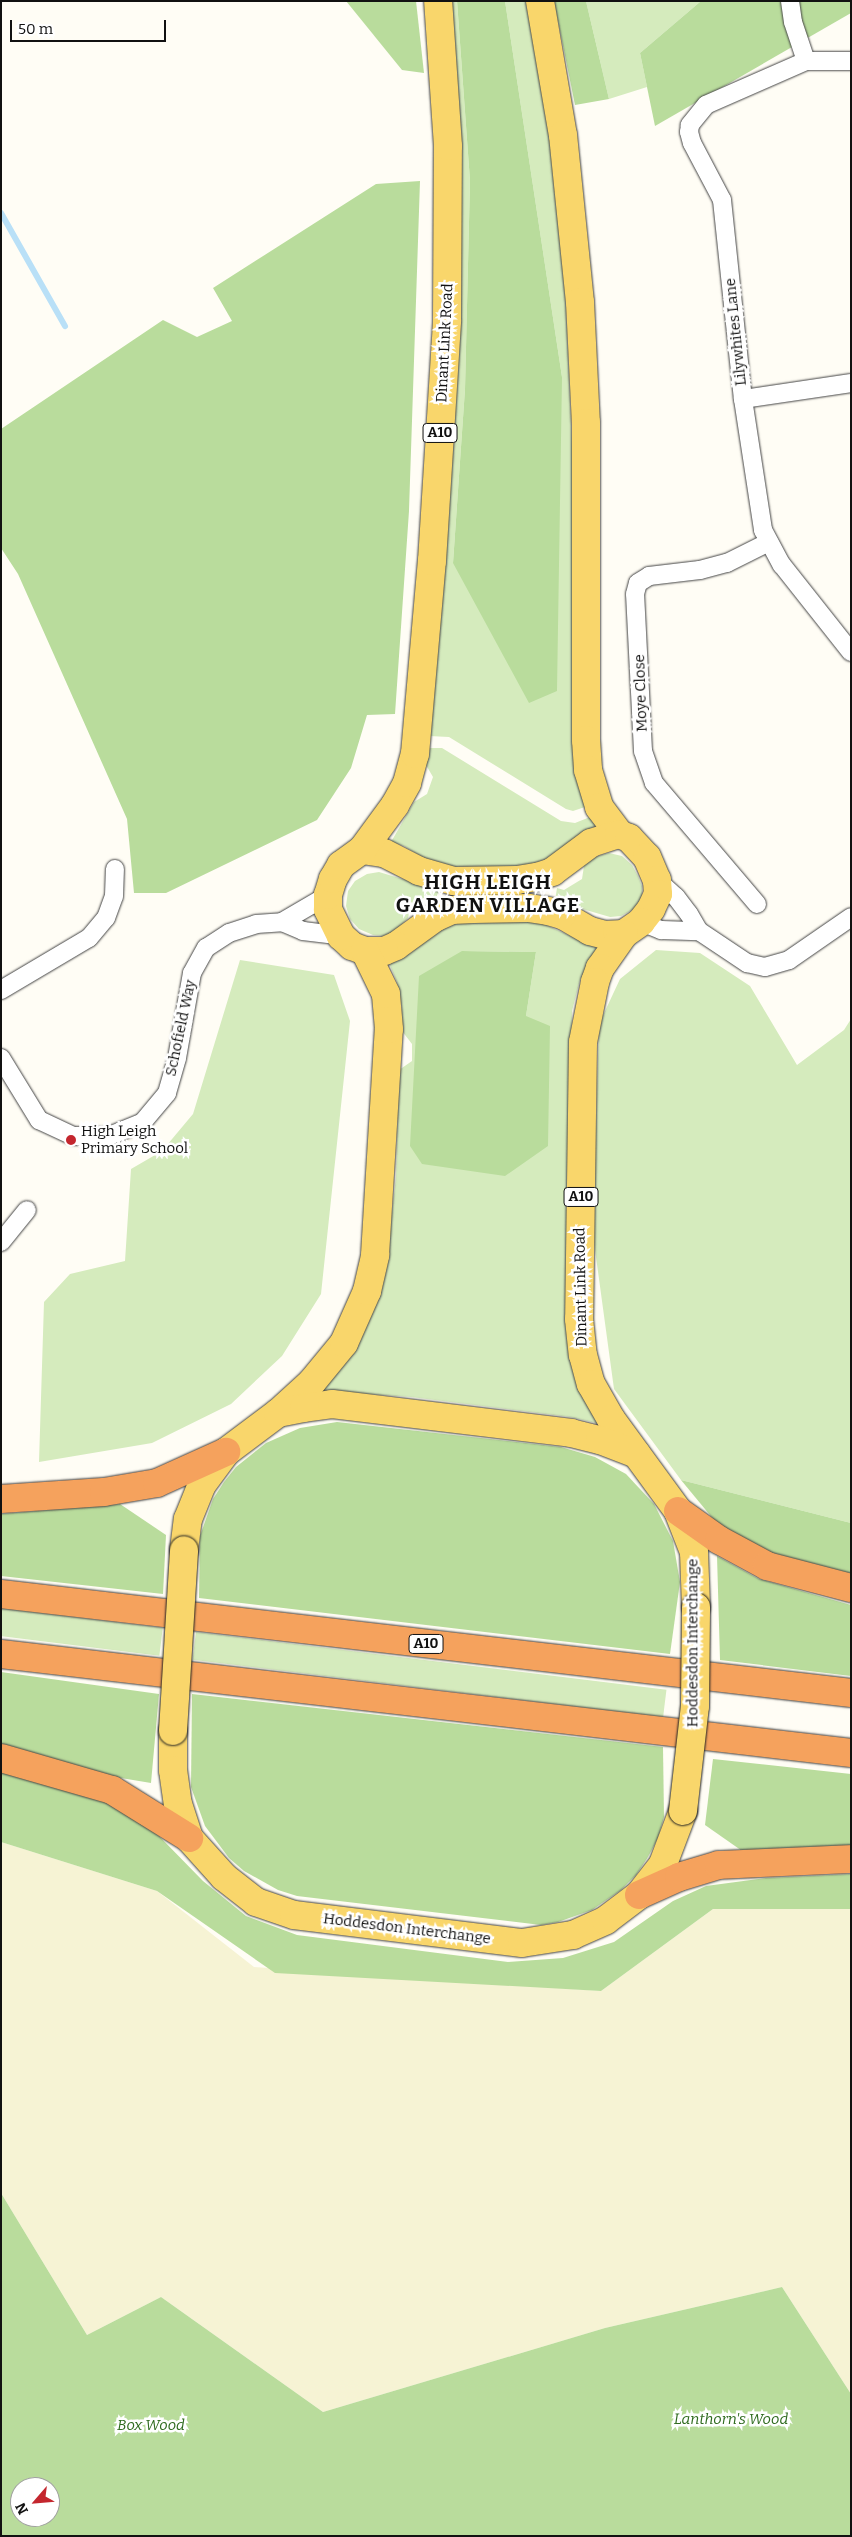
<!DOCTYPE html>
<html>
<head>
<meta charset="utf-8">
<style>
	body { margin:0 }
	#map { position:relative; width:852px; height:2537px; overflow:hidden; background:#fffdf5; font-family:Bitter,serif }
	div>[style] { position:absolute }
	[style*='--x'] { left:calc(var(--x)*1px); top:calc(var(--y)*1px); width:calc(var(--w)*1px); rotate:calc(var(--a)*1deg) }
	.farmland>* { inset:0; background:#f6f3d4 }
	.green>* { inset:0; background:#d5ebbd; transform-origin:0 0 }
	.forest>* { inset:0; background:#b9dc9c }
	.stream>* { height:6px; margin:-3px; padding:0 3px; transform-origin:3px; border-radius:3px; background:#b9e0f7 }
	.roads { filter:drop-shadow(0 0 1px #444) drop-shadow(0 0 1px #444) }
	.street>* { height:18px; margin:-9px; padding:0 9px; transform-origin:9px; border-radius:9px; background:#fff }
	.primary>* { height:28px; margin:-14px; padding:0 14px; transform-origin:14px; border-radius:14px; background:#f9d66b }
	.highway>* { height:28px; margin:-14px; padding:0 14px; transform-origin:14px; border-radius:14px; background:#f5a25d }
	.bridges { filter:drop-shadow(0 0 1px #222) drop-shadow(0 0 1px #222) }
	.primary-bridge>* { height:28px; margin:-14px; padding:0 14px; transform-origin:14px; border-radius:14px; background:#f9d66b }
	.dots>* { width:14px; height:14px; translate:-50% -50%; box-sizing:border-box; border:2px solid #fff; border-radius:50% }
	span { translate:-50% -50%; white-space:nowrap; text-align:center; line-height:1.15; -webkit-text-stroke:5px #fff; paint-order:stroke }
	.shield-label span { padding:1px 4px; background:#fff; border:1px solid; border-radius:4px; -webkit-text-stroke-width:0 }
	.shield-label { font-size:14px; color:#111; font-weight:700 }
	.street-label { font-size:15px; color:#111 }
	.poi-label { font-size:15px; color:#111 }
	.left { translate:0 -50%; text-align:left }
	.park-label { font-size:15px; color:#2f6b1f; font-style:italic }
	.district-label { font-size:20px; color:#111; font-weight:700; letter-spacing:1px }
	.frame { position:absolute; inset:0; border:2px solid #111; pointer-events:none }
	.north { position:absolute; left:10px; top:2477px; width:50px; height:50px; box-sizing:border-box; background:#fff; border:1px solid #a0a0a0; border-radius:50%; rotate:243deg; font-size:14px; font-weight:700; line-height:20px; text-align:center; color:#111 }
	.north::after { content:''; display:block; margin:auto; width:18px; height:22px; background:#c4262e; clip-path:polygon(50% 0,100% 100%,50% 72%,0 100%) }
	.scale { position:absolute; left:10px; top:20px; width:156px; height:22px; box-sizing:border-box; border:2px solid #111; border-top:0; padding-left:6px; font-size:15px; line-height:18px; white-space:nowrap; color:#111; -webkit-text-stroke:4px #fff; paint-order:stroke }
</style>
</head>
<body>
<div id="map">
	<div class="farmland">
		<div style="clip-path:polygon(1px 1842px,157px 1891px,254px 1967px,601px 1991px,713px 1909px,851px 1908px,851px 2394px,782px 2287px,605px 2328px,323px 2412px,161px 2297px,87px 2335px,1px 2193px)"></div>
	</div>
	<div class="green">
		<div style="clip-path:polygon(451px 1px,457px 1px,470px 181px,465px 389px,453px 563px,562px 377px,505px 1px,527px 1px,549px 129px,564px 261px,573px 470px,572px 692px,575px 756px,581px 793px,585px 807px,573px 811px,566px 809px,449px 737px,429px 736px)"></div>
		<div style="clip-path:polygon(586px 1px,701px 1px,640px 53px,647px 87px,609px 99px)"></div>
		<div style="clip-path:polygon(428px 748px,442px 748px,561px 821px,575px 823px,590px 817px,596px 826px,582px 832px,548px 861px,529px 867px,465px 870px,430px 862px,404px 846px,391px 842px,414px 802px,427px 794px,433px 777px,426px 765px)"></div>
		<div style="clip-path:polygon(609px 853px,622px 856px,632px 865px,638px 876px,642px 886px,642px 896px,634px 909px,621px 916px,610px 917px,555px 901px,557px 888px,564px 890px,582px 879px,584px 866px,591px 858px)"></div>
		<div style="clip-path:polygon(379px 872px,439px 890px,436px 898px,429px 895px,411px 905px,408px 918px,394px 932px,383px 936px,373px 935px,359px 929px,350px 919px,346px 906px,348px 891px,355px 881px,367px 874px)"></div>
		<div style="clip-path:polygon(evenodd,537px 921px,597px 948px,580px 980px,572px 1011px,569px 1166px,600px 1424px,570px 1417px,411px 1397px,322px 1391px,387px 1257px,396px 1177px,399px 1070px,412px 1061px,412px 1044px,402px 1031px,402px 1008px,397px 982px,389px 963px,412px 952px,429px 936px,456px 922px,537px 921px,462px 951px,536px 952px,526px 1016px,462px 951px)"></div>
		<div style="clip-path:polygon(656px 950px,700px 953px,750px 986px,797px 1065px,844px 1030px,851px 1019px,851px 1523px,681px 1480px,614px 1389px,593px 1235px,599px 1024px,620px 979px)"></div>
		<div style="clip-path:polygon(240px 960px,334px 975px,350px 1021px,321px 1294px,282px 1356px,231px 1404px,152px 1443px,39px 1462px,44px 1302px,70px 1274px,125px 1261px,131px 1169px,162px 1151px,193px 1114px)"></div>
		<div style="left:1px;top:1608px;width:163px;height:28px;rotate:7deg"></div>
		<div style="left:196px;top:1632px;width:474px;height:28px;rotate:7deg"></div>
	</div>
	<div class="forest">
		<div style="clip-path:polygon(346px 1px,416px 1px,424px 73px,402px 70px)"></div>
		<div style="clip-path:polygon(457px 1px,505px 1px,562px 377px,557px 691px,529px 703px,453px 563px,465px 389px,470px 181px)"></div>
		<div style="clip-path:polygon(554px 1px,586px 1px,609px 99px,575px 105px)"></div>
		<div style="clip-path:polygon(701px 1px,851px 1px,851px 13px,655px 126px,640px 53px)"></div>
		<div style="clip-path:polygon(420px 181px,409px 511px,395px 714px,367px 715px,351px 768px,317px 820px,166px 893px,134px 893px,127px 819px,18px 574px,1px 548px,1px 429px,163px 320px,197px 337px,232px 321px,213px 288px,376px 184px)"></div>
		<div style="clip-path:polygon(462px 951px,536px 952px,526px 1016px,550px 1026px,548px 1146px,505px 1176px,422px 1164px,410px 1146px,419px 976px)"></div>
		<div style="clip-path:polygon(337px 1422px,561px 1447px,595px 1457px,626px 1474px,654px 1504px,673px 1541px,680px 1582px,670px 1654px,199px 1598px,200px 1536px,213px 1499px,224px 1482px,236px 1467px,266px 1443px,300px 1428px)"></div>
		<div style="clip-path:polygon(681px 1480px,851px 1523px,851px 1576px,754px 1551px,714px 1520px)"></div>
		<div style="clip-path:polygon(120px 1504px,166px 1535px,163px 1594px,1px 1576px,1px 1514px)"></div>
		<div style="clip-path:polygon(717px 1556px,759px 1579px,851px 1605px,851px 1676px,720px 1660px)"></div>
		<div style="clip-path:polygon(1px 1672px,159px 1694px,151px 1783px,115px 1777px,1px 1745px)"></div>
		<div style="clip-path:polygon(192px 1694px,663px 1747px,664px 1817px,658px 1838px,648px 1857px,636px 1875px,621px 1890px,592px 1910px,558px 1922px,541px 1925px,297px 1896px,278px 1890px,244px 1871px,229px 1858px,205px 1826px,191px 1787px)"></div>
		<div style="clip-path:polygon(713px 1759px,851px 1774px,851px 1847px,745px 1853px,705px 1825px)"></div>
		<div style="clip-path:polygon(1px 1771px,50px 1782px,121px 1808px,159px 1836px,203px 1881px,246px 1916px,297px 1935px,508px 1962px,563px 1958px,614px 1942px,673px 1901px,706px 1886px,766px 1878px,851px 1874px,851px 1909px,713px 1909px,601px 1991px,275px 1973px,157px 1891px,1px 1842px)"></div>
		<div style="clip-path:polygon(evenodd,1px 2193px,87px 2335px,161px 2297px,323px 2412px,605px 2328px,782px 2287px,851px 2394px,851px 2536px,1px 2536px,1px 2193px,20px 2487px,50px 2487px,50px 2517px,20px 2517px,20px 2487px)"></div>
	</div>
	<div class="stream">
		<div style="--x:1;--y:213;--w:130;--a:60.5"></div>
	</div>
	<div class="roads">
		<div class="street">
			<div style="--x:790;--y:1;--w:21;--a:82"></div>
			<div style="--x:793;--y:22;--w:41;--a:71.6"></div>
			<div style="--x:851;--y:61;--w:45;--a:180"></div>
			<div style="--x:806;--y:61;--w:109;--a:156.3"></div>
			<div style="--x:706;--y:105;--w:26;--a:129"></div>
			<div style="--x:690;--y:125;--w:7;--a:98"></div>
			<div style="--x:689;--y:132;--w:11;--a:75"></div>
			<div style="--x:692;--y:143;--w:64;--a:62.2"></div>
			<div style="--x:722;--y:200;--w:200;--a:84"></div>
			<div style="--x:743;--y:399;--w:133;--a:81.3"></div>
			<div style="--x:763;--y:530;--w:40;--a:62"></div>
			<div style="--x:782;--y:565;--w:111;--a:51.6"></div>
			<div style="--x:743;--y:399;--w:109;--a:-8.4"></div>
			<div style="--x:657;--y:880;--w:25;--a:42"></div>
			<div style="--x:676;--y:897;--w:21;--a:53"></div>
			<div style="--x:689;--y:914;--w:20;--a:60"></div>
			<div style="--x:699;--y:931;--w:58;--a:33.7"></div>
			<div style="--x:747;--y:963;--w:18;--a:13"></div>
			<div style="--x:765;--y:967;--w:25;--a:-16"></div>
			<div style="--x:789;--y:960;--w:75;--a:-34.7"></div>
			<div style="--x:757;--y:904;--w:159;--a:-130.4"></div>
			<div style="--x:654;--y:783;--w:34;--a:-109"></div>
			<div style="--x:643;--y:751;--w:157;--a:-92.9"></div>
			<div style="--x:635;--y:594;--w:11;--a:-75"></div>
			<div style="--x:638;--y:583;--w:13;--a:-32"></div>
			<div style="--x:649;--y:576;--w:51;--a:-6.7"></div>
			<div style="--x:700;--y:570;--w:28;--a:-15"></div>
			<div style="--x:727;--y:563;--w:47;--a:-26.6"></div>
			<div style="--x:282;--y:922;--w:53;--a:-30.4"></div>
			<div style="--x:641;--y:922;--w:22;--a:22"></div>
			<div style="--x:661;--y:930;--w:38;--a:2"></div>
			<div style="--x:1;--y:990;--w:102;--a:-30.6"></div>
			<div style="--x:89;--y:938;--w:26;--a:-50"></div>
			<div style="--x:106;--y:918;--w:23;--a:-70"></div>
			<div style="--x:114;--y:896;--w:27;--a:-88"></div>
			<div style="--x:1;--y:1058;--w:73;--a:58.5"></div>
			<div style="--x:39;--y:1120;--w:38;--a:25"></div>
			<div style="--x:74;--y:1136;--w:35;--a:0"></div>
			<div style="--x:109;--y:1136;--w:35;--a:-22"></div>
			<div style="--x:142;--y:1123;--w:39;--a:-50"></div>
			<div style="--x:167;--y:1093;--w:36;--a:-74"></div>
			<div style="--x:177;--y:1058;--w:86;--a:-80"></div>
			<div style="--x:192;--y:973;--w:29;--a:-61"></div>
			<div style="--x:206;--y:948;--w:27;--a:-33"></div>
			<div style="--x:229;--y:933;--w:28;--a:-18"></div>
			<div style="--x:256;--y:924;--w:26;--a:-4"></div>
			<div style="--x:282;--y:922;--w:23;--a:23"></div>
			<div style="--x:303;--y:931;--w:38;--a:7"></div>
			<div style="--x:1;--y:1242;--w:41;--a:-50.9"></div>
		</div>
		<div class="primary">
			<div style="--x:540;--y:1;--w:136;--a:80.3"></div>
			<div style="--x:563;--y:135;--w:168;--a:84.2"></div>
			<div style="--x:580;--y:302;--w:121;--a:87.2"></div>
			<div style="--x:586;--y:423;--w:317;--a:90"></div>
			<div style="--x:586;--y:740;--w:30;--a:86"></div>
			<div style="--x:588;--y:770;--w:39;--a:73"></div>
			<div style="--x:599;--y:807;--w:34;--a:53"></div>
			<div style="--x:362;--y:850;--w:22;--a:8"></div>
			<div style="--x:384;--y:853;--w:39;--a:27"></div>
			<div style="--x:419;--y:871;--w:36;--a:16"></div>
			<div style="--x:454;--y:881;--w:63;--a:-0.9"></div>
			<div style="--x:517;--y:880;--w:20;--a:-9"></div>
			<div style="--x:537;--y:877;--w:16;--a:-18"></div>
			<div style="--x:552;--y:872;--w:49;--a:-36.6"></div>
			<div style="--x:591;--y:843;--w:29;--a:-18"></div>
			<div style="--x:619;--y:834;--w:11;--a:22"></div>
			<div style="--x:629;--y:838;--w:26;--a:47"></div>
			<div style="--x:647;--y:857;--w:25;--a:67"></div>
			<div style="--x:657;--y:880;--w:14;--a:86"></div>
			<div style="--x:658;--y:894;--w:17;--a:115"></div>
			<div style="--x:651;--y:909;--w:16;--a:128"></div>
			<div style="--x:641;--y:922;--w:21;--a:145"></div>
			<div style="--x:624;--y:934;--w:19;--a:177"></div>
			<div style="--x:605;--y:935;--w:16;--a:-165"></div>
			<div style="--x:590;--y:931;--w:32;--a:-150"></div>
			<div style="--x:562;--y:915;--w:15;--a:-164"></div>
			<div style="--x:548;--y:911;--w:20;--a:-171"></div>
			<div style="--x:528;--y:908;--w:55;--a:179"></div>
			<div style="--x:473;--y:909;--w:21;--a:177"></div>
			<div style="--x:452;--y:910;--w:17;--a:156"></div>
			<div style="--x:436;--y:917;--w:49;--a:144.1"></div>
			<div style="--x:396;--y:946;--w:13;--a:157"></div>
			<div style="--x:384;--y:951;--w:19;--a:180"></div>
			<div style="--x:365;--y:951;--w:14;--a:-159"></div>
			<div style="--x:352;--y:946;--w:15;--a:-138"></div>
			<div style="--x:341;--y:936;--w:30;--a:-116"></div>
			<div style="--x:328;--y:909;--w:14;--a:-90"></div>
			<div style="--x:328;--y:895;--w:17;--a:-73"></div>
			<div style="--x:333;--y:879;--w:16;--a:-60"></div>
			<div style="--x:341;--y:865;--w:26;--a:-36"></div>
			<div style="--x:362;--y:850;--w:56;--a:-53.7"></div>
			<div style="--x:395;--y:805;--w:25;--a:-61"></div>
			<div style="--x:407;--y:783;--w:30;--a:-75"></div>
			<div style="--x:415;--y:754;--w:194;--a:-85"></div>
			<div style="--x:432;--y:561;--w:241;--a:-86.4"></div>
			<div style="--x:447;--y:320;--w:174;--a:-89.7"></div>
			<div style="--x:448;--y:146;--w:145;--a:-93.9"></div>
			<div style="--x:624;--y:934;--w:42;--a:125.2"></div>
			<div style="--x:600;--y:968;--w:15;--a:110"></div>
			<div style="--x:595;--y:982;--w:61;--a:101.3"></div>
			<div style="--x:583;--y:1042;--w:277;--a:90.8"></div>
			<div style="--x:579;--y:1319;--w:36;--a:84"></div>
			<div style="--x:583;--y:1355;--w:30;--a:75"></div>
			<div style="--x:591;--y:1384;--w:40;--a:60.3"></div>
			<div style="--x:611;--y:1419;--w:114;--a:53.9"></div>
			<div style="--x:678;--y:1511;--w:44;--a:68.7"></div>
			<div style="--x:694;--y:1552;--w:55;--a:87.9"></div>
			<div style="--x:278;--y:1413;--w:46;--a:-42.4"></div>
			<div style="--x:312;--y:1382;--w:50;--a:-50.6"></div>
			<div style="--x:344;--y:1343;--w:57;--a:-66.1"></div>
			<div style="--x:367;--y:1291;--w:37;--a:-77"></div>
			<div style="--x:375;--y:1255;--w:226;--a:-86.5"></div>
			<div style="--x:389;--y:1029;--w:35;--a:-95"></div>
			<div style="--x:386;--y:994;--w:48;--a:-116"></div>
			<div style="--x:184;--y:1550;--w:31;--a:-83"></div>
			<div style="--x:188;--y:1519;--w:35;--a:-68"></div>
			<div style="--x:201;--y:1486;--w:42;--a:-53.7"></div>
			<div style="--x:226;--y:1452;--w:65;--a:-36.9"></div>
			<div style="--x:278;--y:1413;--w:26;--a:-11"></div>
			<div style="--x:304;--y:1408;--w:28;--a:-8"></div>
			<div style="--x:332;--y:1404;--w:241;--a:6.9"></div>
			<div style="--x:571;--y:1433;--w:30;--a:14"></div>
			<div style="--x:600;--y:1440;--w:39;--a:21"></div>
			<div style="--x:173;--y:1731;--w:39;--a:90"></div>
			<div style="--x:173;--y:1770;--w:34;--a:82"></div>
			<div style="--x:178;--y:1804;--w:36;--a:72"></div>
			<div style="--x:189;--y:1838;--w:52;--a:48.1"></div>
			<div style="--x:224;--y:1877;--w:41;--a:38"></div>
			<div style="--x:256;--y:1902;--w:40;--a:18.9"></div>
			<div style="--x:294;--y:1915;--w:230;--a:7"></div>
			<div style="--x:522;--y:1943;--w:52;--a:-8.9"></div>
			<div style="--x:573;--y:1935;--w:36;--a:-24"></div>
			<div style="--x:606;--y:1920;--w:41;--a:-37.1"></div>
			<div style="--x:639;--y:1895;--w:39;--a:-52"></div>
			<div style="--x:663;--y:1864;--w:57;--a:-69.3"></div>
		</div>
		<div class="highway">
			<div style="--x:1;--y:1499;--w:103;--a:-3.9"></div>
			<div style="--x:104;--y:1492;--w:54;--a:-9.6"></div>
			<div style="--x:157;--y:1483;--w:76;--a:-24.2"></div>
			<div style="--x:678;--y:1511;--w:50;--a:35.3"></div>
			<div style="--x:719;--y:1540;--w:55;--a:28.4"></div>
			<div style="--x:767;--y:1566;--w:87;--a:14.7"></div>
			<div style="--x:1;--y:1594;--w:856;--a:6.64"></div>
			<div style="--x:1;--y:1654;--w:856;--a:6.64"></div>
			<div style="--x:1;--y:1758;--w:116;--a:16.1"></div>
			<div style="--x:112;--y:1790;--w:91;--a:31.9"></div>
			<div style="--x:639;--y:1895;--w:44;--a:-24.2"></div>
			<div style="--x:679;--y:1877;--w:42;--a:-16.7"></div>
			<div style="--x:719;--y:1865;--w:132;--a:-2.6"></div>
		</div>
	</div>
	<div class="bridges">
		<div class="primary-bridge">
			<div style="--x:173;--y:1731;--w:181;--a:-86.5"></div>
			<div style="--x:683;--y:1811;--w:106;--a:-83.5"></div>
			<div style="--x:695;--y:1706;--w:99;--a:-89.4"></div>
		</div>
	</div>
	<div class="dots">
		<div style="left:71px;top:1140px;background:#c4262e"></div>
	</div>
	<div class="shield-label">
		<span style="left:440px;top:433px">A10</span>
		<span style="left:581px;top:1197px">A10</span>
		<span style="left:426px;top:1644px">A10</span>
	</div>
	<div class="street-label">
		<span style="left:736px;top:332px;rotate:-96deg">Lilywhites Lane</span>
		<span style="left:445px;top:343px;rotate:-87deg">Dinant Link Road</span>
		<span style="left:641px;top:693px;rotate:-92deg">Moye Close</span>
		<span style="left:181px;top:1028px;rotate:-78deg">Schofield Way</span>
		<span style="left:581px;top:1287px;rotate:-91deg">Dinant Link Road</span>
		<span style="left:693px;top:1643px;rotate:-90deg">Hoddesdon Interchange</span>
		<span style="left:407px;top:1929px;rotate:7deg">Hoddesdon Interchange</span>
	</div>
	<div class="poi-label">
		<span class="left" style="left:81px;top:1140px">High Leigh<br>Primary School</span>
	</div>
	<div class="park-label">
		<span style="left:731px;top:2420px">Lanthorn's Wood</span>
		<span style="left:151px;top:2426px">Box Wood</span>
	</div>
	<div class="district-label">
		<span style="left:488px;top:894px">HIGH LEIGH<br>GARDEN VILLAGE</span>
	</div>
	<div class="frame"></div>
	<div class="north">N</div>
	<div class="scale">50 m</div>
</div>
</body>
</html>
